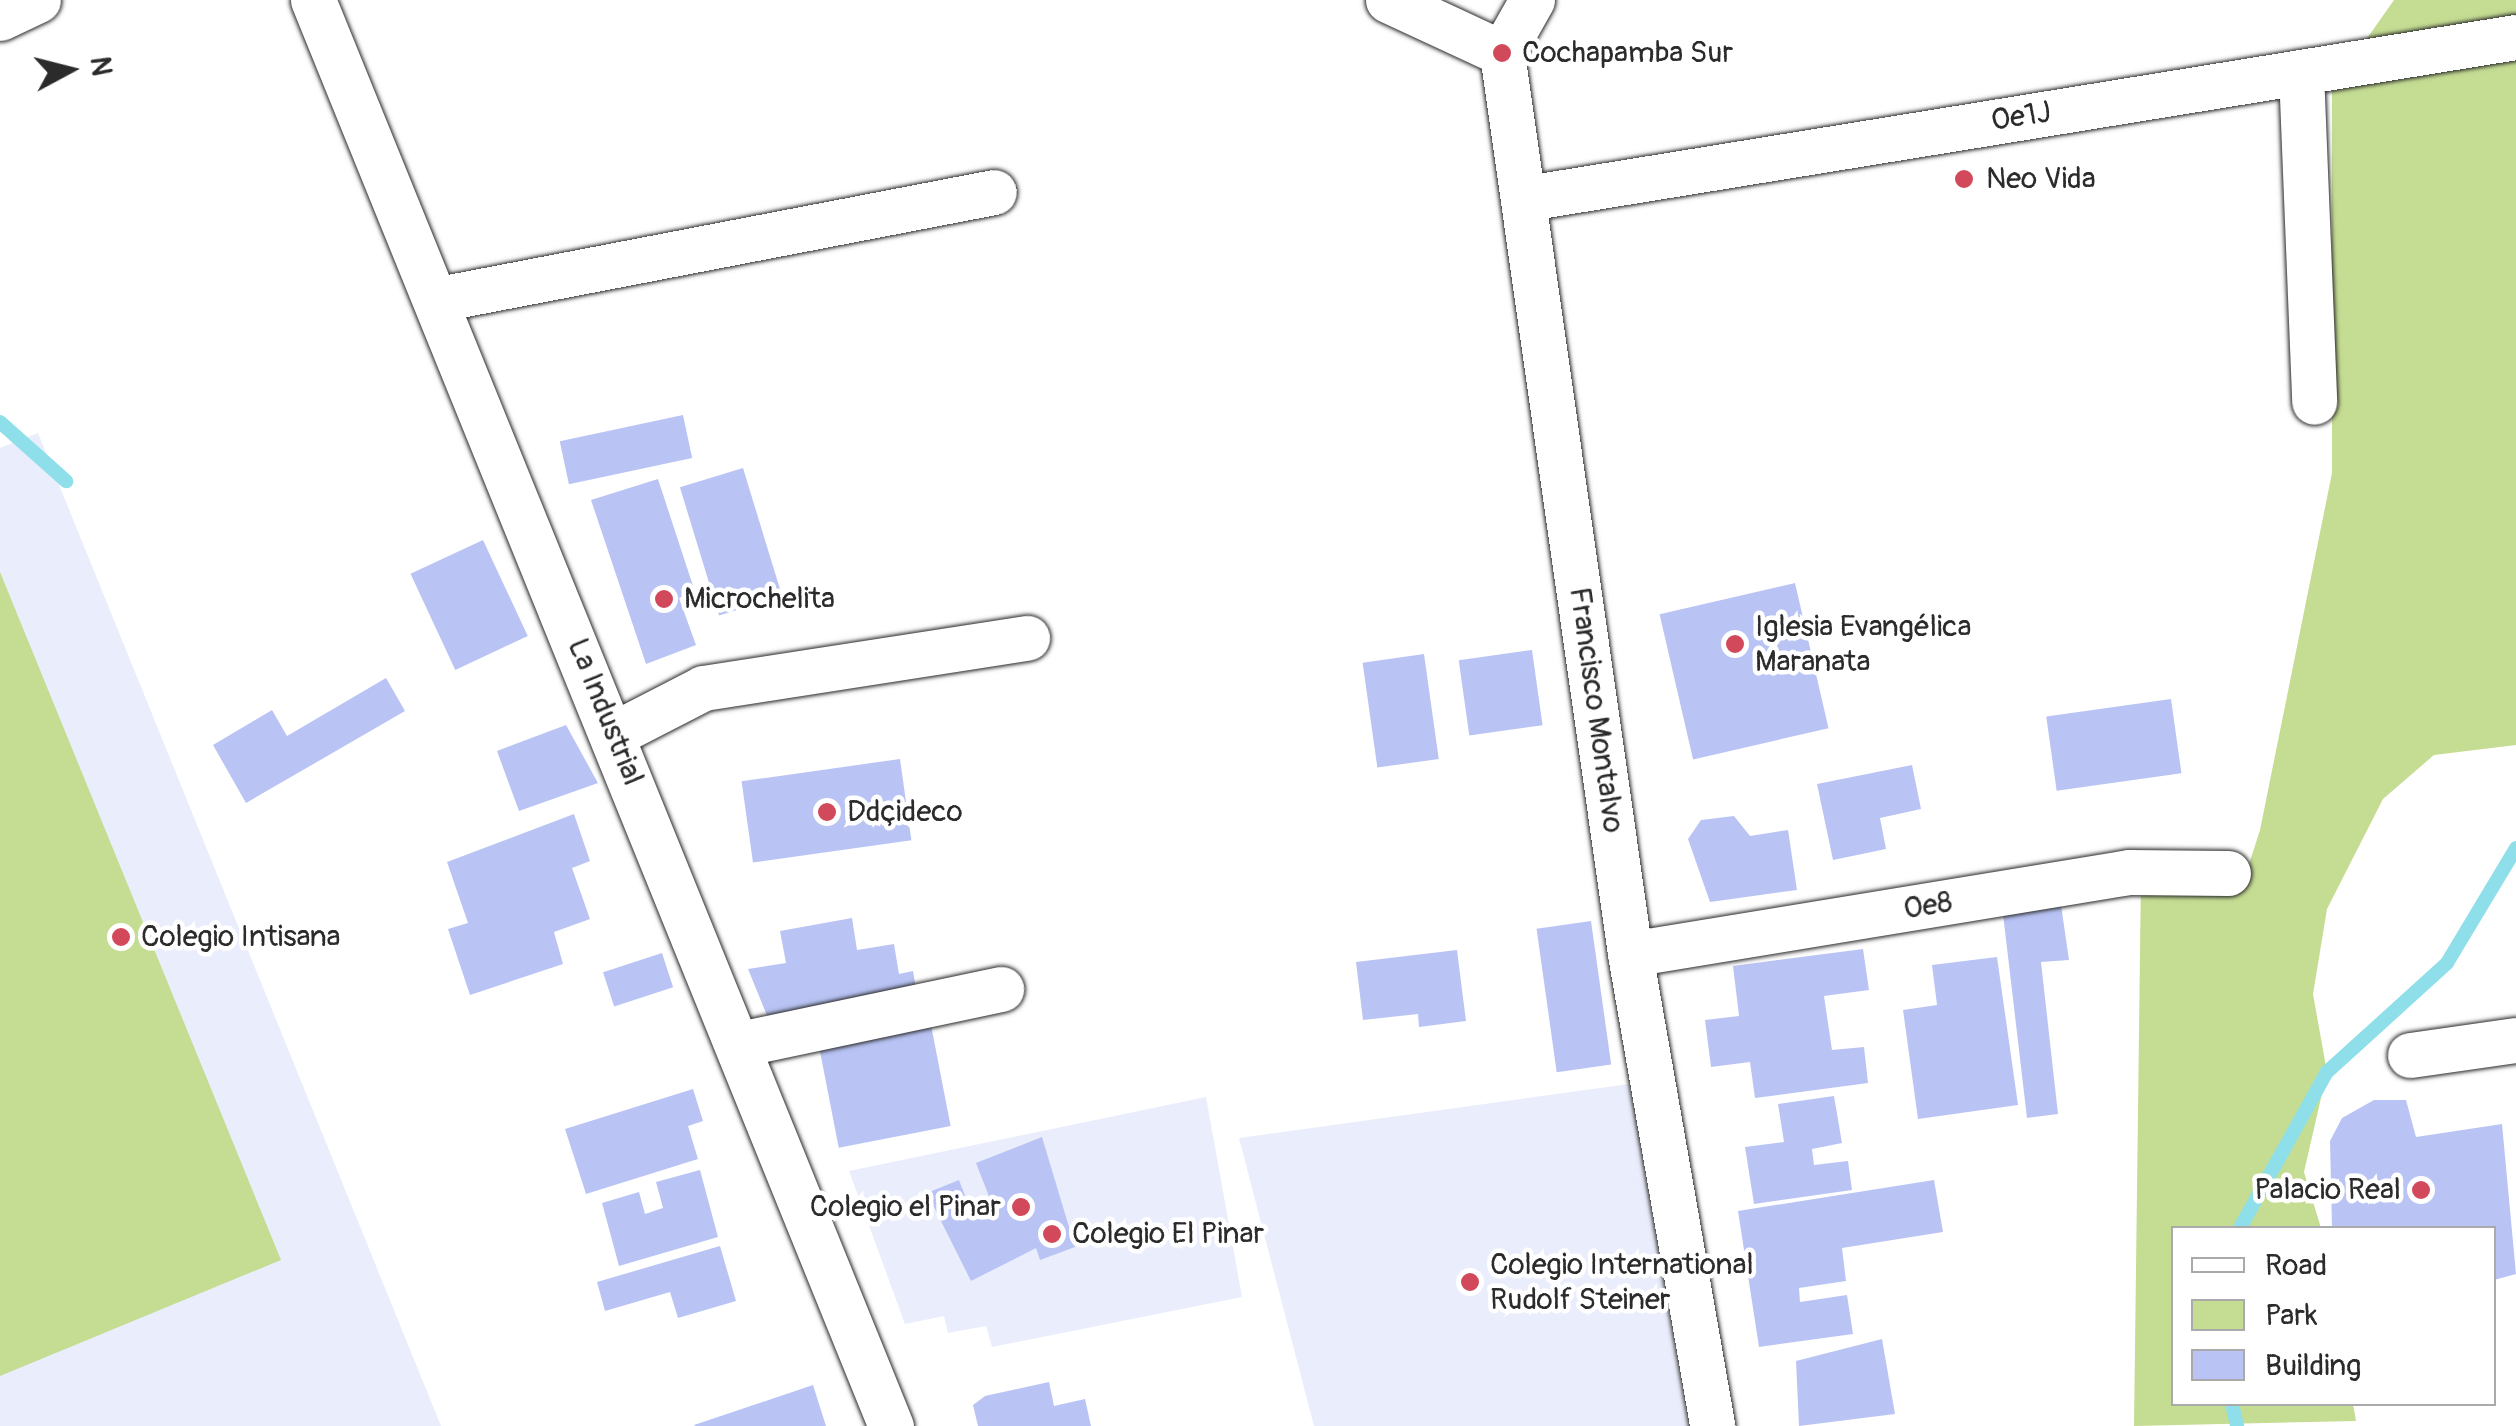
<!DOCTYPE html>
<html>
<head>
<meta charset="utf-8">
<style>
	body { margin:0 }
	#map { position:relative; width:2516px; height:1426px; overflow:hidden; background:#fff; font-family:Pangolin,sans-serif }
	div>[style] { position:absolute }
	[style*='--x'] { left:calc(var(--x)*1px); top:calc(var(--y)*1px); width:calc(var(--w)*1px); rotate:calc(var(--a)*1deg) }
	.built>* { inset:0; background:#eaedfc }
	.green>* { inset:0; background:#c5dd93 }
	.stream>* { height:14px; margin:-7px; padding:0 7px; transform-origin:7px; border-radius:7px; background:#8edfea }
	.building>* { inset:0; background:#b9c4f5; transform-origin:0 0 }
	.roads { filter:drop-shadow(0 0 2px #2b2b2b) drop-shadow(0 0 2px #2b2b2b) }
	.street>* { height:45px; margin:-22.5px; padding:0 22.5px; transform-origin:22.5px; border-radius:22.5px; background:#fff }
	.dots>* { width:28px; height:28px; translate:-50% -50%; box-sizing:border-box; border:5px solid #fff; border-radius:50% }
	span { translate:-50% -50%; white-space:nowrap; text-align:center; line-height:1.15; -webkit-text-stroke:9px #fff; paint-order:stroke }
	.poi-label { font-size:30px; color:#2b2b2b }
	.left { translate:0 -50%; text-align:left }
	.right { translate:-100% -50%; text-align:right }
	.street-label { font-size:30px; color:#2b2b2b }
	.legend { position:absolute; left:2171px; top:1226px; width:325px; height:180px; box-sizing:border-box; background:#fff; border:2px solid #aaa; margin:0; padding:12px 18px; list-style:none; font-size:30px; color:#2b2b2b }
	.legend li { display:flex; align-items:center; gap:20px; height:50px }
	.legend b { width:50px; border:2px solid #aaa }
	.north { position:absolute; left:20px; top:20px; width:100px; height:100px; -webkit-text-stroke:8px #fff; paint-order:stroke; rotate:83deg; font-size:28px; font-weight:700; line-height:40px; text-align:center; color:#2b2b2b }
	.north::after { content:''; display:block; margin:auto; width:35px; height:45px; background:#2b2b2b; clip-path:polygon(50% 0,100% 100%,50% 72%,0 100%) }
</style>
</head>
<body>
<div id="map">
	<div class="built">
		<div style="clip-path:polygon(38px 433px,441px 1426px,0 1426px,0 448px)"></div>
		<div style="clip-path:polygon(1629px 1084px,1688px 1426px,1314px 1426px,1239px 1138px)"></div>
		<div style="clip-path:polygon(1206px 1097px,1242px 1297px,992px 1347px,986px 1326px,948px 1333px,944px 1316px,905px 1324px,849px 1171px)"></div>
	</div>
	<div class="green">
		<div style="clip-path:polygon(2394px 0,2516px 0,2516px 745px,2434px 755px,2383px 799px,2327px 909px,2313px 994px,2327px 1072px,2304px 1172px,2321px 1228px,2174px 1228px,2174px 1404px,2353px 1404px,2356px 1421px,2134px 1426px,2141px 874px,2241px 889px,2260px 830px,2332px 473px,2332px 88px)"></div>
		<div style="clip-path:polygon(0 572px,281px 1260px,0 1376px)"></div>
	</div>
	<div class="stream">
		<div style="--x:0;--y:422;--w:89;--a:41.8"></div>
		<div style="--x:2240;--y:1228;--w:179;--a:-60.9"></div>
		<div style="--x:2327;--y:1072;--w:162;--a:-42.2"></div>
		<div style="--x:2447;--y:963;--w:134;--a:-59"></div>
		<div style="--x:2232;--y:1404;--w:23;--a:77"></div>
	</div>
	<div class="building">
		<div style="left:683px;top:415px;width:44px;height:126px;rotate:78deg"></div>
		<div style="left:743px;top:468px;width:134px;height:66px;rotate:73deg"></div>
		<div style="clip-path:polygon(658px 479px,695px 592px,679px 598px,696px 645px,646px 664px,591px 500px)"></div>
		<div style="left:483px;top:540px;width:106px;height:80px;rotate:65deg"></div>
		<div style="left:1795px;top:583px;width:149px;height:139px;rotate:77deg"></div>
		<div style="left:1532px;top:650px;width:76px;height:74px;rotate:82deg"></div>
		<div style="left:1424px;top:654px;width:106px;height:62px;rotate:82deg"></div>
		<div style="clip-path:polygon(386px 678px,405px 711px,246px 803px,213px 745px,272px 710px,287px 736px)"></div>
		<div style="left:2171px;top:699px;width:75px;height:126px;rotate:82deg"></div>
		<div style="clip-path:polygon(566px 725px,598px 783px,519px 811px,497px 751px)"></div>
		<div style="left:900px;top:759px;width:82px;height:160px;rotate:82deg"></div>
		<div style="clip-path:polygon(1912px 765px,1921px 809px,1880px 818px,1886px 849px,1833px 860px,1817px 784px)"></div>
		<div style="clip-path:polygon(574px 814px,590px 861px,572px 868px,590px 919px,554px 932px,563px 964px,470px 995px,448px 929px,468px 923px,447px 862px)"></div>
		<div style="clip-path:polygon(1734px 816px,1750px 836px,1788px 830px,1797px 890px,1710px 902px,1688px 839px,1701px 820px)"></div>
		<div style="clip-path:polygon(2061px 905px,2069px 960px,2041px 962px,2058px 1114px,2027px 1118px,2003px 914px)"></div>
		<div style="clip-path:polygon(852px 918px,857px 950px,894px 944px,899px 974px,913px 971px,918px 1000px,772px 1028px,748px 969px,786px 963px,780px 931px)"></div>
		<div style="left:1591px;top:921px;width:145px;height:55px;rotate:82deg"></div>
		<div style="clip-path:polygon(1863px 949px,1869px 990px,1824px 996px,1832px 1050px,1864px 1047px,1868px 1083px,1755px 1098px,1750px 1062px,1711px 1067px,1705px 1020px,1739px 1016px,1733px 966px)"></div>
		<div style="clip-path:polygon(1457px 950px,1466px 1021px,1419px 1027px,1418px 1014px,1363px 1020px,1356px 962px)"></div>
		<div style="left:662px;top:953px;width:36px;height:62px;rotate:72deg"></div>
		<div style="clip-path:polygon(1997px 957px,2018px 1105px,1918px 1119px,1903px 1010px,1937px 1005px,1932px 965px)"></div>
		<div style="left:931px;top:1025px;width:103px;height:114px;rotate:79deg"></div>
		<div style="clip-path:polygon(693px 1089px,703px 1121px,688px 1126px,698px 1159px,586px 1194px,565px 1129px)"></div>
		<div style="clip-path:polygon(1834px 1096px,1842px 1143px,1812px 1149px,1814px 1165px,1848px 1161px,1852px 1190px,1754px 1204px,1745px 1147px,1784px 1142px,1778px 1104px)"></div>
		<div style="clip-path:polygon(2374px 1100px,2406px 1100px,2416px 1137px,2502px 1124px,2516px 1274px,2494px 1280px,2494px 1228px,2332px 1228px,2330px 1141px,2342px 1118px)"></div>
		<div style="clip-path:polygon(1042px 1137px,1075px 1247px,1040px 1260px,1036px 1248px,971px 1281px,927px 1193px,959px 1180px,971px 1211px,992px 1204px,976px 1163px)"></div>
		<div style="clip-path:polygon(700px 1170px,718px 1237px,619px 1266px,602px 1203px,639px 1192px,645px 1214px,663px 1208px,656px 1182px)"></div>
		<div style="clip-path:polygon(1934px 1180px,1943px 1232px,1842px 1248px,1846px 1281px,1799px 1288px,1800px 1302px,1847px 1295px,1853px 1334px,1759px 1347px,1738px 1211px)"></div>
		<div style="clip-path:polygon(720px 1246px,736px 1301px,678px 1318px,670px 1292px,605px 1311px,597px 1282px)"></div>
		<div style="clip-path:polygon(1882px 1339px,1895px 1414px,1799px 1426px,1796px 1361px)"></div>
		<div style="clip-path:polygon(1049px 1382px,1054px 1406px,1085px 1399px,1091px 1426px,978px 1426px,973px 1405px,985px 1396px)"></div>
		<div style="clip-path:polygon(813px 1385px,826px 1426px,695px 1426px,694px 1425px)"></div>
	</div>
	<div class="roads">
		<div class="street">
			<div style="--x:313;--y:0;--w:1539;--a:67.94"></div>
			<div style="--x:1388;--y:0;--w:126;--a:24.9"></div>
			<div style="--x:1532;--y:0;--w:61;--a:119.5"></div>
			<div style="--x:1502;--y:53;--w:910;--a:81.91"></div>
			<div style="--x:1630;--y:954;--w:479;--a:80.1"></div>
			<div style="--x:0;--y:18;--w:42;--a:-25.3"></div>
			<div style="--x:2301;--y:72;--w:330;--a:87.7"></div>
			<div style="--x:1527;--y:198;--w:1002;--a:-9.25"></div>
			<div style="--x:439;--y:299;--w:565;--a:-10.91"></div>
			<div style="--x:614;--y:734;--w:100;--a:-27.3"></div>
			<div style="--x:703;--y:688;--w:328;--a:-8.8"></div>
			<div style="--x:1630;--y:954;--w:506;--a:-9.33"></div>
			<div style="--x:2129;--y:872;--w:99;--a:0.6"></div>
			<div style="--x:740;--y:1044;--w:267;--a:-11.9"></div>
			<div style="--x:2410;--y:1055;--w:107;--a:-8.1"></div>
		</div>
	</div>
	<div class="dots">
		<div style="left:1502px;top:53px;background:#d1495b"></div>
		<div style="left:1964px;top:179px;background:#d1495b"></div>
		<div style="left:664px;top:599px;background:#d1495b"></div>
		<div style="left:1735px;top:644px;background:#d1495b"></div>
		<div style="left:827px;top:812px;background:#d1495b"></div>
		<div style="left:121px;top:937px;background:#d1495b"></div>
		<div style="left:2421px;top:1190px;background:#d1495b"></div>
		<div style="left:1021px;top:1207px;background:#d1495b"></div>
		<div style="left:1052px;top:1234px;background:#d1495b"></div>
		<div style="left:1470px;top:1282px;background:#d1495b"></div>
	</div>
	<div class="poi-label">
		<span class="left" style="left:1522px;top:53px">Cochapamba Sur</span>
		<span class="left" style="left:1986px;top:179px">Neo Vida</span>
		<span class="left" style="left:684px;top:599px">Microchelita</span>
		<span class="left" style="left:1755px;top:644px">Iglesia Evangélica<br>Maranata</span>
		<span class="left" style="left:847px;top:812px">Ddçideco</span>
		<span class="left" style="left:141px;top:937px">Colegio Intisana</span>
		<span class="right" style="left:2401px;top:1190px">Palacio Real</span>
		<span class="right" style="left:1001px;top:1207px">Colegio el Pinar</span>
		<span class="left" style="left:1072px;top:1234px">Colegio El Pinar</span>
		<span class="left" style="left:1490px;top:1282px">Colegio International<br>Rudolf Steiner</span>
	</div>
	<div class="street-label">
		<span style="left:2021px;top:117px;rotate:-9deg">Oe1J</span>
		<span style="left:1596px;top:710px;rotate:82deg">Francisco Montalvo</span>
		<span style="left:605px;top:712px;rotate:68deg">La Industrial</span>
		<span style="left:1928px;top:906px;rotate:-9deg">Oe8</span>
	</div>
	<ul class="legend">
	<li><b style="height:12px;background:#fff"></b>Road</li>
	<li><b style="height:28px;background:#c5dd93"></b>Park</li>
	<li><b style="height:28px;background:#b9c4f5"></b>Building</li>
	</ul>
	<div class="north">N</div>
</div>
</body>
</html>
